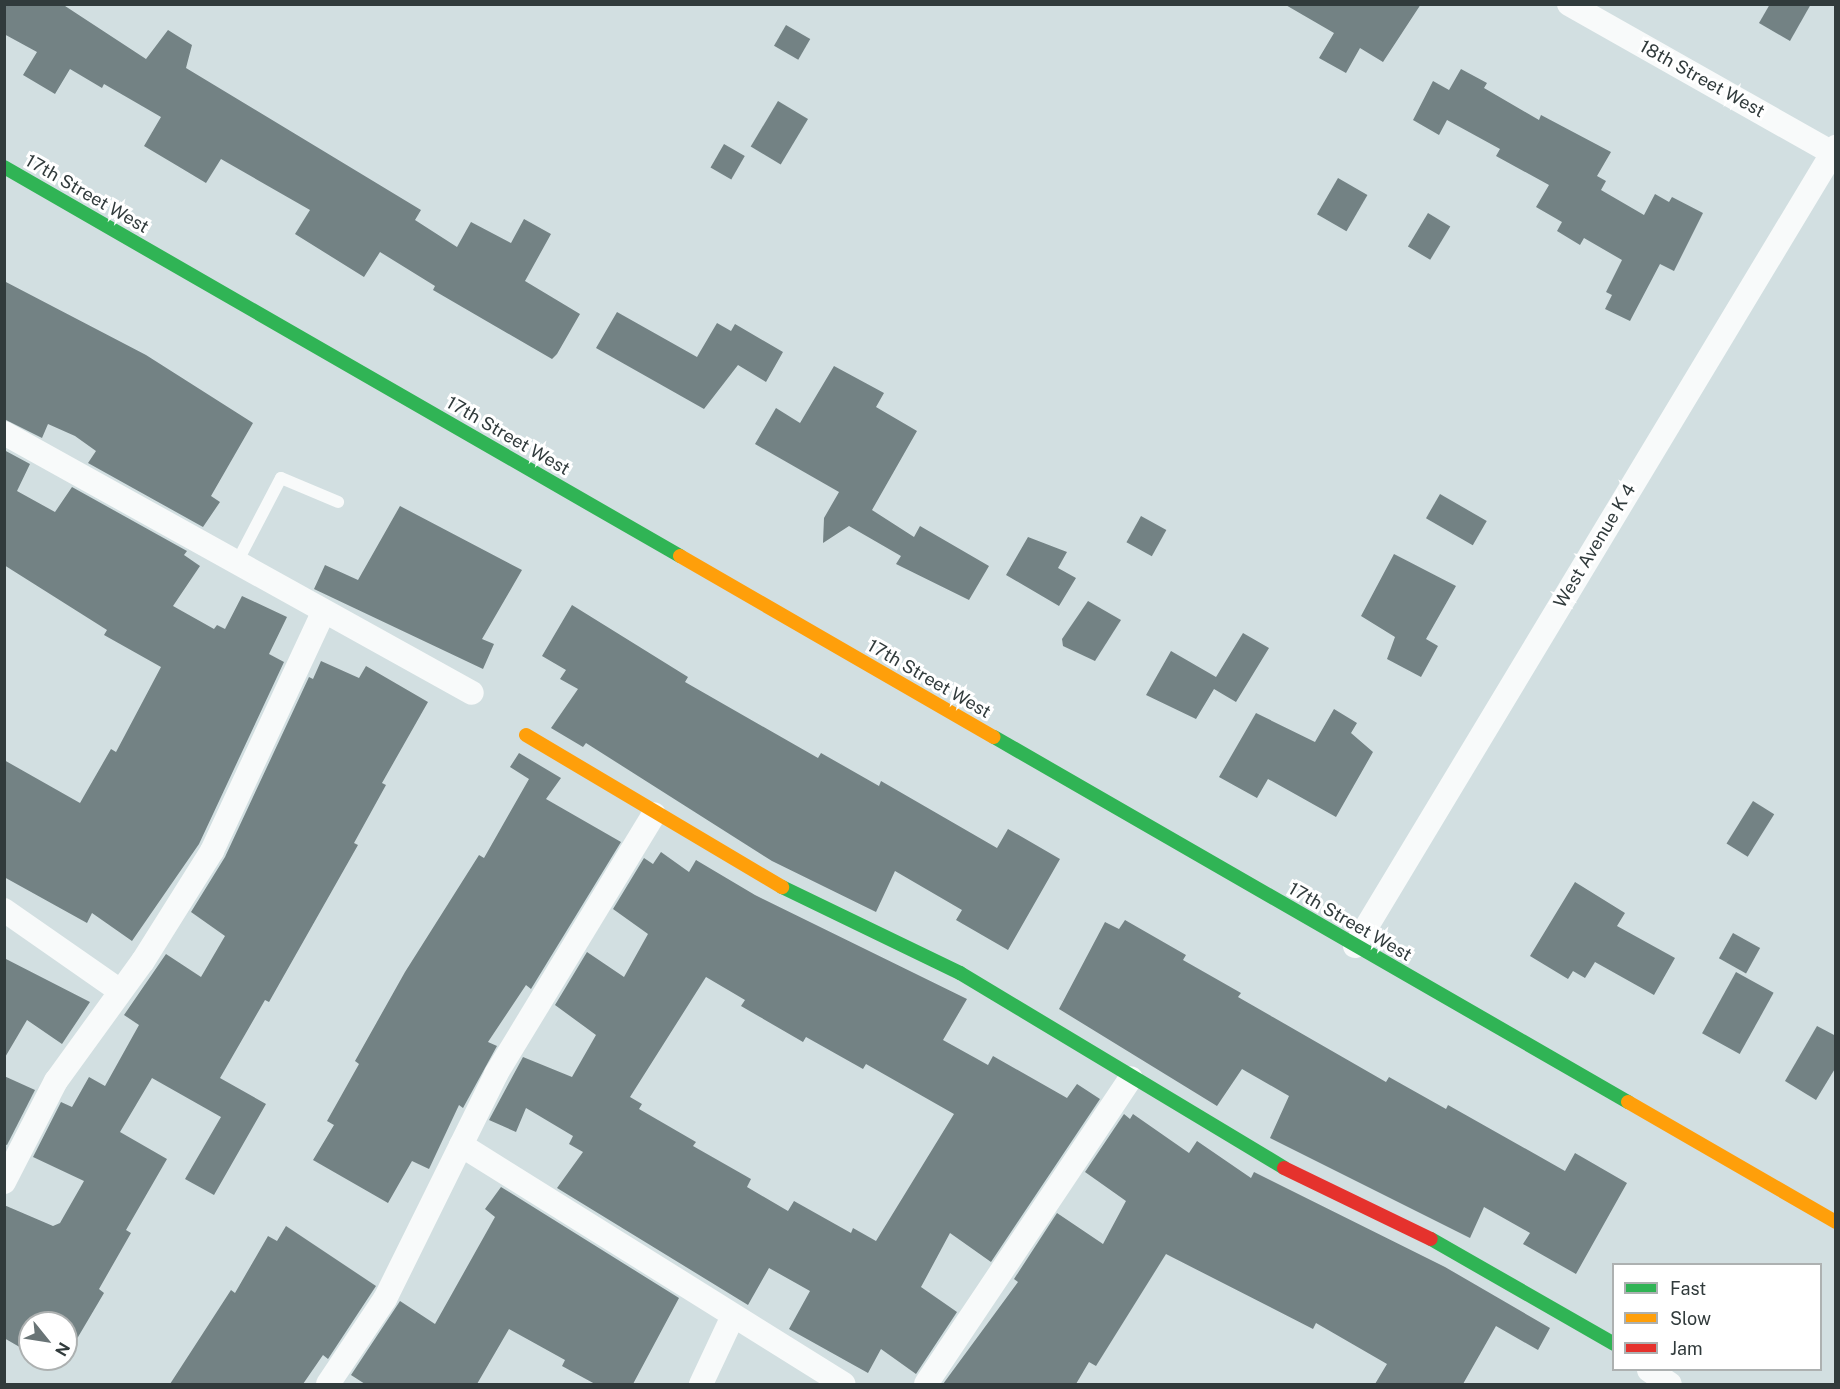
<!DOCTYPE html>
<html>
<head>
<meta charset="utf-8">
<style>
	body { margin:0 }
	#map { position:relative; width:1840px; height:1389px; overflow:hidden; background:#d2dfe1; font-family:"Public Sans",sans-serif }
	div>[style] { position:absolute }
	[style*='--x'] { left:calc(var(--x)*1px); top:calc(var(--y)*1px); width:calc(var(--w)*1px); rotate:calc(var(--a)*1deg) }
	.building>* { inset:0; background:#738284; transform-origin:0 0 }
	.lane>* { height:12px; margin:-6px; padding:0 6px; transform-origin:6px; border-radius:6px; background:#f8fafa }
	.street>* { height:24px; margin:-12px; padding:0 12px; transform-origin:12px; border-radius:12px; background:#f8fafa }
	.fast>* { height:14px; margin:-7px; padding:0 7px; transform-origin:7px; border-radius:7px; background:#30b455 }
	.slow>* { height:14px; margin:-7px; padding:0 7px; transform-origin:7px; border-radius:7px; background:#ff9f0a }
	.jam>* { height:14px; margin:-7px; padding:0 7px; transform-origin:7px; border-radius:7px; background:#e5322d }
	span { translate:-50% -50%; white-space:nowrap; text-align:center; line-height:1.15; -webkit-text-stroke:6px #fff; paint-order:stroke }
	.street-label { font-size:18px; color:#313b3c }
	.frame { position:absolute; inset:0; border:6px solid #313b3c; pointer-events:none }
	.legend { position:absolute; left:1612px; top:1263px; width:210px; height:108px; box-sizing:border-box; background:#fff; border:2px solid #adb1b1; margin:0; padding:8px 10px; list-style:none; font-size:18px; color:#313b3c }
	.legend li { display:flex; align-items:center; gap:12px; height:30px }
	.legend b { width:30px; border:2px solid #adb1b1 }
	.north { position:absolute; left:18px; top:1311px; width:60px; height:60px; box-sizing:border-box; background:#fff; border:2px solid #adb1b1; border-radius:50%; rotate:120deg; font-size:16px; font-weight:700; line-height:24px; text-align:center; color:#313b3c }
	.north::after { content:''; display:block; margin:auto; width:21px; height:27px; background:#697476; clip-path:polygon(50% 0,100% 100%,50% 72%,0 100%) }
</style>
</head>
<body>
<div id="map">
	<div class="building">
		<div style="clip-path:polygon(4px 4px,62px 4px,146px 59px,168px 30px,192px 45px,186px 68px,421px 210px,415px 220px,457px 247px,471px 222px,511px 243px,524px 219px,551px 234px,525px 281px,580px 314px,557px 354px,552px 359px,433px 290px,435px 286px,380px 252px,364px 277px,295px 234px,310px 210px,221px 159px,206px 183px,176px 165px,144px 146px,161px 117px,104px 84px,102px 88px,70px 69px,55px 94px,23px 75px,37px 52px,4px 34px)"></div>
		<div style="clip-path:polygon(1284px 4px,1421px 4px,1383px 62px,1360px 48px,1346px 73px,1319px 58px,1334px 33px)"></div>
		<div style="clip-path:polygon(1770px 4px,1811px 4px,1790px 41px,1759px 23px)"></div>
		<div style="left:786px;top:25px;width:28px;height:24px;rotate:30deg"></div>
		<div style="clip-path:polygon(1461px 69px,1487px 83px,1484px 88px,1539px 120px,1541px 115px,1611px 152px,1597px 176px,1606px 181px,1601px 190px,1644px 215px,1655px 194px,1669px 202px,1672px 197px,1703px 213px,1674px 271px,1660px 264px,1630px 321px,1605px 309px,1612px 295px,1606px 292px,1622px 260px,1584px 238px,1580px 245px,1557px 231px,1562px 222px,1536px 207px,1549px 185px,1496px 156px,1500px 149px,1447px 120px,1439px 135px,1413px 120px,1433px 81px,1449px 90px)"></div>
		<div style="left:778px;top:101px;width:35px;height:53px;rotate:31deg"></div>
		<div style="left:724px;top:144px;width:24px;height:27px;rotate:30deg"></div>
		<div style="left:1338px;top:178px;width:34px;height:42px;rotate:30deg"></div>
		<div style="left:1428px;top:213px;width:26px;height:39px;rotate:31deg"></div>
		<div style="clip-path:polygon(4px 281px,146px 355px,253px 423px,211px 496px,220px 502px,203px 527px,88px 463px,96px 451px,75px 436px,48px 424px,42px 438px,4px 419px)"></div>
		<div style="clip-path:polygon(617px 312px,697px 357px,717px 323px,731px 331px,735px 324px,783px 352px,766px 382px,738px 365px,704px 409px,596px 348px)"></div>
		<div style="clip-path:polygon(834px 366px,884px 393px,876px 407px,917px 431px,872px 510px,914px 537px,920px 526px,989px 566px,969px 600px,896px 564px,901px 556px,849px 526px,823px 543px,824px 518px,839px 492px,755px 444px,776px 408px,800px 423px)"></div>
		<div style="clip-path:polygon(4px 450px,30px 464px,17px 491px,55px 512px,72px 487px,187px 551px,184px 555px,200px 566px,173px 606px,214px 629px,217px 625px,225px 629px,242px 596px,287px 617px,269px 654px,284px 662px,199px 844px,132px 941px,92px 913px,87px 923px,4px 877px,4px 760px,80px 803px,111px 749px,116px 752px,161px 667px,104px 635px,107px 630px,4px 565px)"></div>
		<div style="left:1440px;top:494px;width:54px;height:28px;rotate:30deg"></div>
		<div style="clip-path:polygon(400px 506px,522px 570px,482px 639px,494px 644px,483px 669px,314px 589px,325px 565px,358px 580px)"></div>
		<div style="left:1141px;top:516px;width:29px;height:30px;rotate:29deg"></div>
		<div style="clip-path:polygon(1028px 537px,1067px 552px,1058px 568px,1076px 578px,1059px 606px,1006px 575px)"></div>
		<div style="clip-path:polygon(1394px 554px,1456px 586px,1426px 639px,1438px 646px,1421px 677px,1387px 659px,1395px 637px,1361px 616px)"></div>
		<div style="clip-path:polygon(1088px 601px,1121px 620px,1095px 661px,1063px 646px,1062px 639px)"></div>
		<div style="clip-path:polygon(572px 605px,688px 677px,685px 682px,818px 758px,821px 753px,879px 786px,881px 781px,997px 848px,1008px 829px,1060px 859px,1008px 950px,956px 920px,962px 910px,895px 871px,876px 912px,772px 861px,586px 743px,583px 747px,551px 728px,578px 689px,560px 679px,566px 670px,542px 656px)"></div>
		<div style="clip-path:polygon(1243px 633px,1269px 648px,1236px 702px,1214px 689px,1196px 719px,1146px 695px,1171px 651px,1216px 677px)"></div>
		<div style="clip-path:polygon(321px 661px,359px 678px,366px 666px,428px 702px,382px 783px,386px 785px,354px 843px,358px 845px,269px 1002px,265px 1000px,220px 1078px,266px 1104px,214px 1195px,185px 1179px,221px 1117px,152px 1078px,120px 1132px,167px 1159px,126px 1230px,131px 1233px,99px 1289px,104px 1293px,68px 1354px,66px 1323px,30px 1323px,30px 1353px,4px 1338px,4px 1205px,53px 1226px,60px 1223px,84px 1181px,33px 1157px,61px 1102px,72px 1107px,89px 1077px,105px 1086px,139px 1025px,124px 1015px,166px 954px,201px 977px,225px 936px,191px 912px,225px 857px,309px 677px,313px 679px)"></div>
		<div style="clip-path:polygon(1334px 709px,1357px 723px,1351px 733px,1373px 752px,1336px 817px,1268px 779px,1257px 798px,1219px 777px,1256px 713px,1315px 742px)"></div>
		<div style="clip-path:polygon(519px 753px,561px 778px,546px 799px,621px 842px,531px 989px,526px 985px,488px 1042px,497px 1046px,463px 1108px,459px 1105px,429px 1169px,412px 1161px,388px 1203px,313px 1160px,334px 1125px,327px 1121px,359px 1064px,355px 1061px,405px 972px,479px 855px,484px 858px,529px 779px,510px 767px)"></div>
		<div style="left:1753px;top:801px;width:25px;height:50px;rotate:32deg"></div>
		<div style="clip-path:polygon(evenodd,661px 852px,689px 872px,696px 860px,755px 895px,967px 999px,943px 1040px,988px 1065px,993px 1056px,1067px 1098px,1077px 1084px,1100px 1099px,991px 1262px,950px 1233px,921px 1287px,957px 1312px,916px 1374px,881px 1349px,868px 1373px,789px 1329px,810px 1291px,769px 1268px,748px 1305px,557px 1188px,583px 1152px,569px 1144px,573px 1136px,526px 1108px,516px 1132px,489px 1120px,523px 1057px,572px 1077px,596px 1035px,555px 1005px,587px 952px,624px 977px,648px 934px,613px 909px,644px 858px,653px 864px,661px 852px,706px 977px,745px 1000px,741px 1006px,803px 1042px,806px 1037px,863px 1069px,866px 1064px,954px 1114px,876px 1241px,853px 1228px,851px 1233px,794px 1201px,788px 1211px,747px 1187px,751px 1179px,693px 1146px,696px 1142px,639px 1109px,642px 1104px,630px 1097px,706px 977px)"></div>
		<div style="clip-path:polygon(1575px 882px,1625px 913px,1617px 926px,1675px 958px,1654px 995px,1595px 962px,1585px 978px,1573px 971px,1568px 979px,1530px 956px)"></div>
		<div style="clip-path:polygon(1125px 920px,1186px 955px,1183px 960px,1241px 993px,1238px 997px,1386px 1082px,1389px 1077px,1446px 1109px,1448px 1105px,1565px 1171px,1575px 1153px,1627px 1183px,1576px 1274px,1523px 1244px,1530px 1233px,1484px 1207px,1470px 1238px,1270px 1138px,1289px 1096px,1242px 1069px,1217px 1106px,1059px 1009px,1105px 922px,1119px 929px)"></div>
		<div style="left:1733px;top:933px;width:31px;height:29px;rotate:29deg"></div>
		<div style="clip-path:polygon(4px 958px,90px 1002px,62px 1044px,27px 1020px,4px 1059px)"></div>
		<div style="left:1736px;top:972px;width:43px;height:70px;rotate:29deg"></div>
		<div style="clip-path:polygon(1817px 1026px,1836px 1036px,1836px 1067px,1816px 1100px,1785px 1081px)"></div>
		<div style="clip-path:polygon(4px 1076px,35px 1090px,7px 1145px,4px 1144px)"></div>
		<div style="clip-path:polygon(1124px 1114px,1130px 1119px,1133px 1114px,1189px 1153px,1197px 1141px,1251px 1178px,1254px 1172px,1445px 1267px,1550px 1328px,1538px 1350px,1496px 1326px,1463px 1384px,1375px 1384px,1387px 1364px,1316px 1323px,1313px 1329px,1166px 1254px,1096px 1366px,1089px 1362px,1076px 1384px,943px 1384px,1018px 1282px,1014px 1279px,1057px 1213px,1103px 1244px,1126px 1201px,1085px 1172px)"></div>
		<div style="clip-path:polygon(501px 1187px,679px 1298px,633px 1384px,595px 1384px,562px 1366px,565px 1360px,509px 1329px,477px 1384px,365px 1384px,351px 1375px,400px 1301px,435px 1324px,495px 1217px,485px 1209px)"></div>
		<div style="clip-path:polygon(286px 1226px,376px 1286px,328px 1359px,323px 1355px,303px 1384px,170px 1384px,231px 1290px,235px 1293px,268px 1236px,277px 1241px)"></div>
	</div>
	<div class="lane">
		<div style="--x:236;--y:564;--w:97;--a:-62.4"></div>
		<div style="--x:281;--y:478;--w:62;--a:22.8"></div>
	</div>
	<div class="street">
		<div style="--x:1569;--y:4;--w:307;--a:29.5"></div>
		<div style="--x:4;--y:433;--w:535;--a:29.05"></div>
		<div style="--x:4;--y:910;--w:141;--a:34.9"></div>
		<div style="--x:1355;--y:946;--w:933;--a:-58.95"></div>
		<div style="--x:461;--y:1145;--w:451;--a:32"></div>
		<div style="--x:4;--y:1182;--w:114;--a:-62.8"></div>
		<div style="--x:56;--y:1081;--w:148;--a:-54.1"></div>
		<div style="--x:143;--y:961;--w:130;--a:-57.9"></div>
		<div style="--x:212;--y:851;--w:263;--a:-65"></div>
		<div style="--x:1649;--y:1370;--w:25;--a:34"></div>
		<div style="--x:328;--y:1384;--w:102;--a:-56.2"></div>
		<div style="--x:385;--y:1299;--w:251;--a:-63.7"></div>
		<div style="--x:496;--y:1074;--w:304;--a:-58.7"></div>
		<div style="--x:701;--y:1384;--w:75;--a:-64.8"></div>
		<div style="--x:926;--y:1384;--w:368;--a:-56.2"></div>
	</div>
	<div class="fast">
		<div style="--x:4;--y:167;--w:780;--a:29.92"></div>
		<div style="--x:994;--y:737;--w:732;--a:29.93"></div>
		<div style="--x:782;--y:887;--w:198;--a:25.8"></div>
		<div style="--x:960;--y:973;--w:378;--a:31"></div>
		<div style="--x:1431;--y:1239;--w:211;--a:29.8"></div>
	</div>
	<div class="slow">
		<div style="--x:680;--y:556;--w:362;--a:30"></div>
		<div style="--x:526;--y:735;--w:298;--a:30.7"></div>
		<div style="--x:1628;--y:1102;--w:240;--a:30"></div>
	</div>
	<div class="jam">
		<div style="--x:1284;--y:1168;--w:163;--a:25.8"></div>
	</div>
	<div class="street-label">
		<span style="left:1702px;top:79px;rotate:29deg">18th Street West</span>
		<span style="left:87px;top:194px;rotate:30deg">17th Street West</span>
		<span style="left:508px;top:436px;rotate:30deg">17th Street West</span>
		<span style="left:1595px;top:546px;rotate:-59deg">West Avenue K 4</span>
		<span style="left:929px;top:679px;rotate:30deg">17th Street West</span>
		<span style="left:1350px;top:922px;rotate:30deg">17th Street West</span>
	</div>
	<div class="frame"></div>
	<ul class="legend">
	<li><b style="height:8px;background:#30b455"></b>Fast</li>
	<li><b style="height:8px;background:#ff9f0a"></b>Slow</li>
	<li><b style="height:8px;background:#e5322d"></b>Jam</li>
	</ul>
	<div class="north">N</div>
</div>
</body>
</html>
